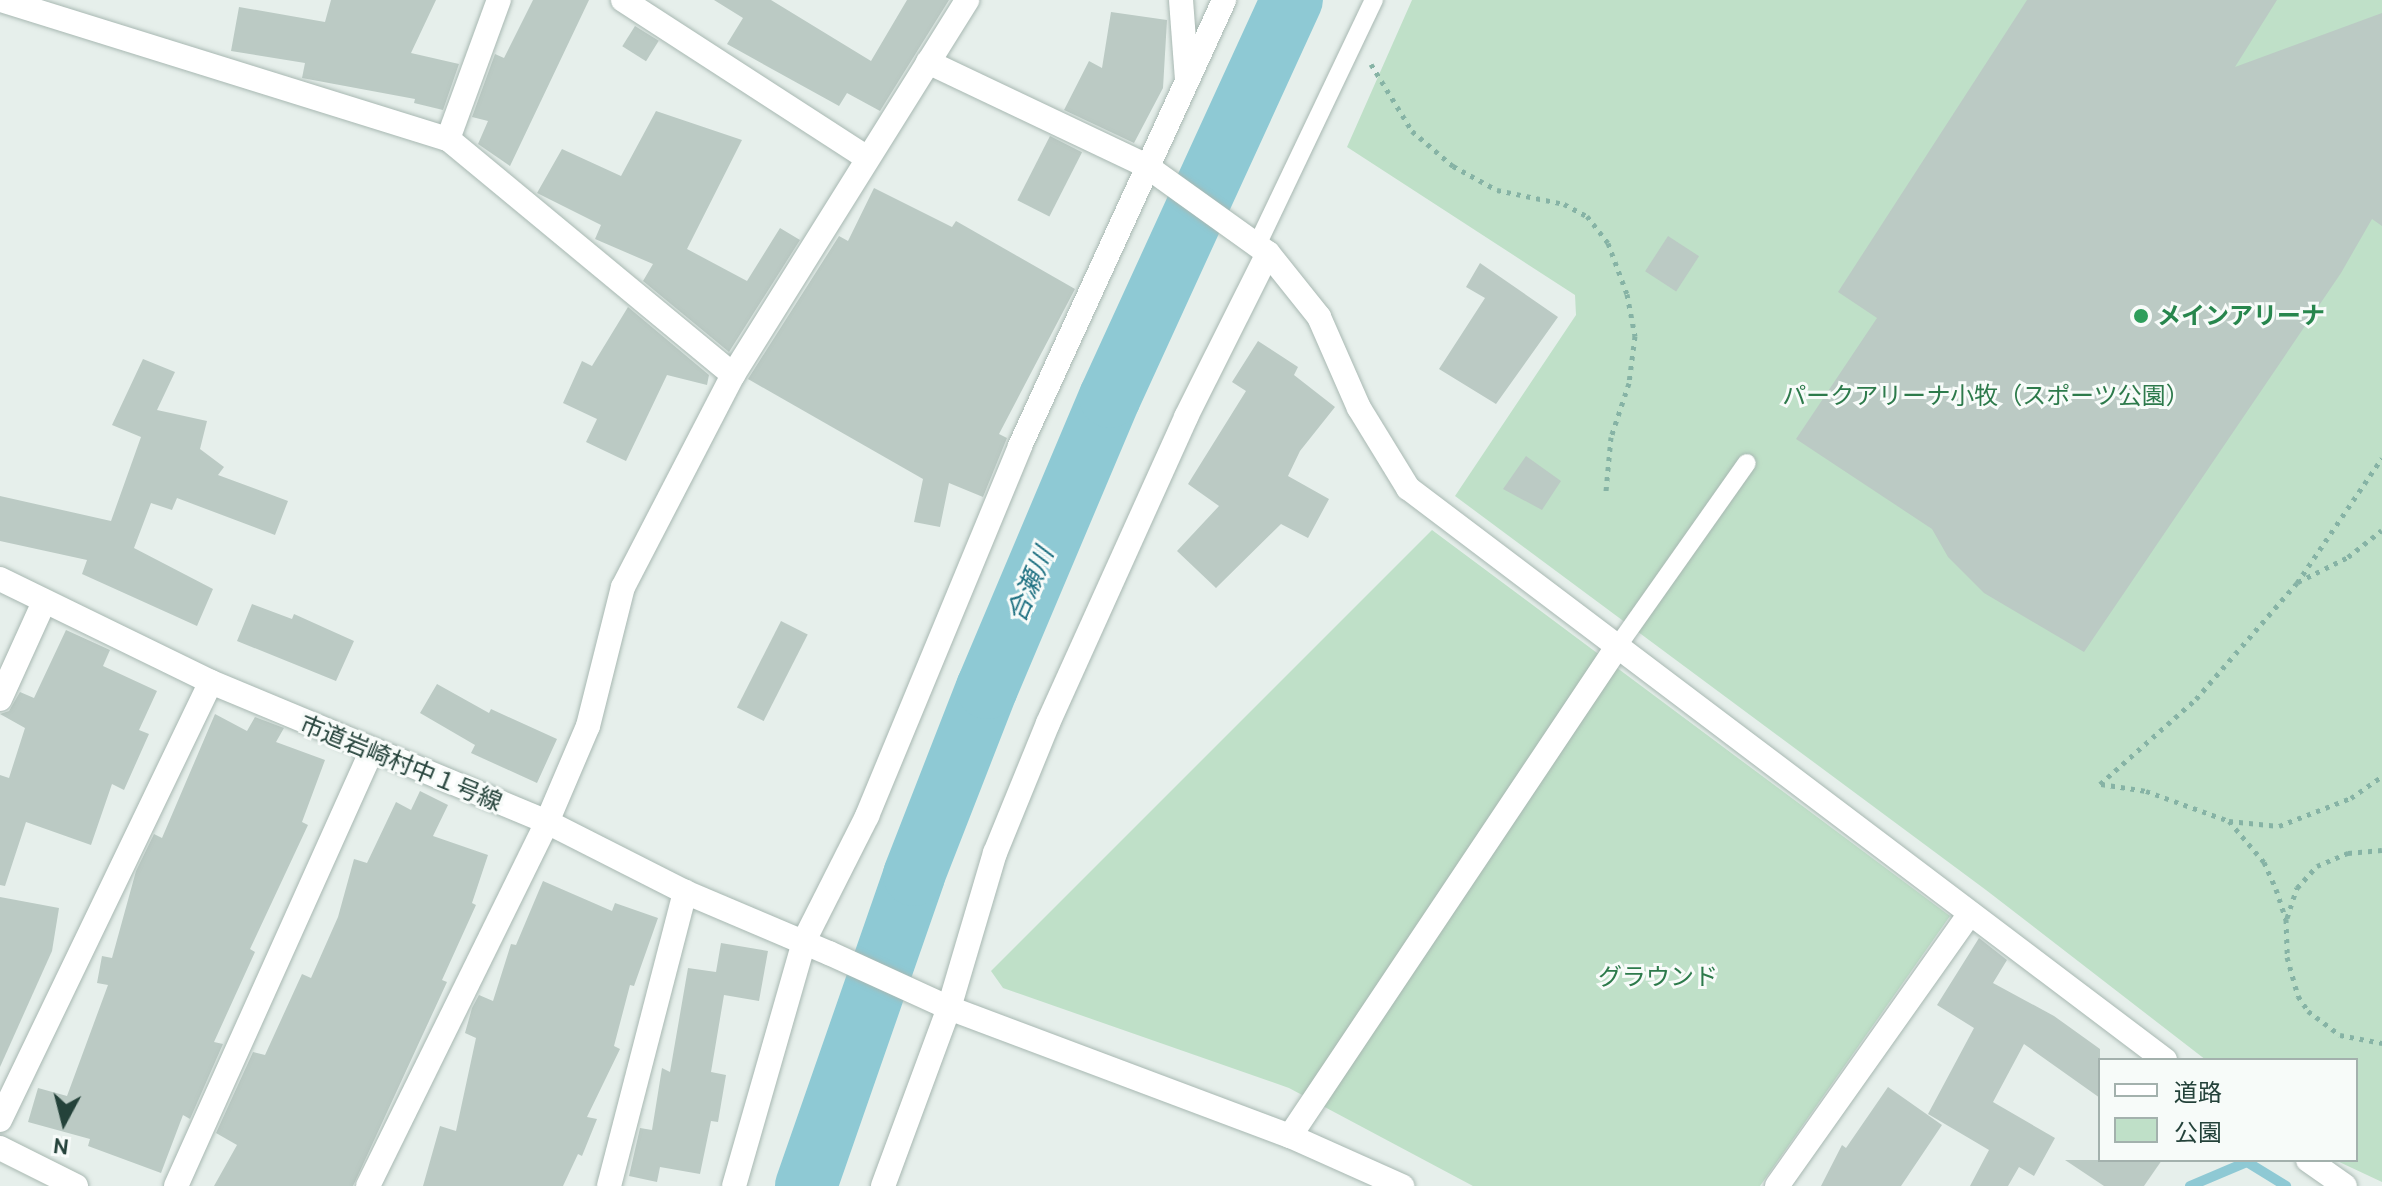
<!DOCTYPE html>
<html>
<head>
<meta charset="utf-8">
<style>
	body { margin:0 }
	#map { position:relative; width:2382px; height:1186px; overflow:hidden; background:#e6efeb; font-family:Cabin,"Noto Sans JP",sans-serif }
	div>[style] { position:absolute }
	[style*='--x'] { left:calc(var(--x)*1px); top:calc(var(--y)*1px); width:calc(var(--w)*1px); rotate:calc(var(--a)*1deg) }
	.green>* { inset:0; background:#bfe0c8 }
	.stream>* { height:10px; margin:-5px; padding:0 5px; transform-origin:5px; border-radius:5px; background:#8ec9d4 }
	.river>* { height:62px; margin:-31px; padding:0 31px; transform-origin:31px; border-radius:31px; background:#8ec9d4 }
	.building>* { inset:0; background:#bbcac4; transform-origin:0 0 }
	.path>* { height:5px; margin-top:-2.5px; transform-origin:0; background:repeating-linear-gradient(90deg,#86b3a5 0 4px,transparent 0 10px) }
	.roads { filter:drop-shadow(0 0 2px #a8b8b2) drop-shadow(0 0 2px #a8b8b2) }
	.service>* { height:18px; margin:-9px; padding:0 9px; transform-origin:9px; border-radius:9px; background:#fff }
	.minor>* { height:24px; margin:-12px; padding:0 12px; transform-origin:12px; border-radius:12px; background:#fff }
	.tertiary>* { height:24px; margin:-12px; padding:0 12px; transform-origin:12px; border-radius:12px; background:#fff }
	.dots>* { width:22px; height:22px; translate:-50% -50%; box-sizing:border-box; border:4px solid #f7fbf9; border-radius:50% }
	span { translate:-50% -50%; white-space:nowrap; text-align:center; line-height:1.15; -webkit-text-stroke:6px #f7fbf9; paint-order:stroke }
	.leisure-label { font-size:24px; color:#27864d; font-weight:700 }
	.left { translate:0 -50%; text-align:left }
	.park-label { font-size:24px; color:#2d7a4b }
	.street-label { font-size:24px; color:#24423a }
	.water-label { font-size:26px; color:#1c6f80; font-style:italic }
	.legend { position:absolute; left:2098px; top:1058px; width:260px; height:104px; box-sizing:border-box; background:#f7fbf9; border:2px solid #a3b1ad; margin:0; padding:10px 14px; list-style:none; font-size:24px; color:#24423a }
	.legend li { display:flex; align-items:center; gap:16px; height:40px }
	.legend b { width:40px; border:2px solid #a3b1ad }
	.north { position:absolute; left:24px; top:1082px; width:80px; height:80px; -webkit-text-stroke:6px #f7fbf9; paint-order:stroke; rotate:187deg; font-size:22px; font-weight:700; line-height:32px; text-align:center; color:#24423a }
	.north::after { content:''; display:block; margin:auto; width:28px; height:36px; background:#24423a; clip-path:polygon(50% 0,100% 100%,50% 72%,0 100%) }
</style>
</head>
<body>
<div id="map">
	<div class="green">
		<div style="clip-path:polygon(1412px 0,2382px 0,2382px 1182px,2335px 1160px,2356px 1160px,2356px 1060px,2206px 1060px,1986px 890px,1455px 496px,1576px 315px,1575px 295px,1347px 147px)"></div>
		<div style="clip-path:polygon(1432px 530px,1950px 916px,1760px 1186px,1473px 1186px,1289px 1088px,1003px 988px,991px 971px)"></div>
	</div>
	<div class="stream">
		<div style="--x:2190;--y:1186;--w:62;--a:-22.8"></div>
		<div style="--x:2247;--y:1162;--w:46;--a:31.6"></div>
	</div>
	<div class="river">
		<div style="--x:806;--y:1186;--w:329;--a:-70.8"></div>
		<div style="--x:914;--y:875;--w:201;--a:-68.7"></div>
		<div style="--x:987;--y:688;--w:316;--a:-67.1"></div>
		<div style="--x:1110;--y:397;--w:437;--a:-65.4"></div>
	</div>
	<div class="building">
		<div style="clip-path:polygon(331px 0,436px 0,411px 53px,459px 64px,443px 110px,414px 103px,415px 99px,302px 78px,305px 63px,231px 51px,239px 7px,325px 22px)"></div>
		<div style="clip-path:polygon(533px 0,589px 0,510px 166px,478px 144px,488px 121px,472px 117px,495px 54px,504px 58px)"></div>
		<div style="clip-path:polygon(714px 0,771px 0,871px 61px,907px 0,949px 0,880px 111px,847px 93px,839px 106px,727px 44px,743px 18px)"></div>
		<div style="clip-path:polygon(2027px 0,2277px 0,2235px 67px,2382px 13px,2382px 226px,2372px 219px,2341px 273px,2084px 652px,1984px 593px,1948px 557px,1932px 529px,1796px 439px,1877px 318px,1838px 292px)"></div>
		<div style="clip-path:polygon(1111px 12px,1167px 20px,1163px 88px,1134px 143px,1064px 110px,1089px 61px,1102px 68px)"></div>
		<div style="left:635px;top:26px;width:28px;height:24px;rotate:32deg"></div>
		<div style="clip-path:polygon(656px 111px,742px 140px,687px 249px,747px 281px,780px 228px,800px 240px,729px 352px,643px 281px,653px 264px,595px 239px,601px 225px,537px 193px,562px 149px,621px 176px)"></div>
		<div style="left:1050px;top:136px;width:36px;height:72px;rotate:27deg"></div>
		<div style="clip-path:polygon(874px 188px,952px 227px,956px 221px,1075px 289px,999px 434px,1007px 438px,983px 497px,949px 483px,940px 527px,914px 522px,923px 479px,748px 379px,839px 236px,848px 241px)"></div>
		<div style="left:1668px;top:236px;width:37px;height:42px;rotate:33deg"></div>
		<div style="clip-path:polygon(1480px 263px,1558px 317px,1496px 404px,1439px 369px,1485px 298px,1466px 287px)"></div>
		<div style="clip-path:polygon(628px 307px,709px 375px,707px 385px,667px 375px,626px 461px,586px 442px,597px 419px,563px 403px,582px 361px,592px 366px)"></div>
		<div style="clip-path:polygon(1258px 341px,1298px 367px,1294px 375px,1335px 407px,1300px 451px,1288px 476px,1329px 499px,1308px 538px,1281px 524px,1216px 588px,1177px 551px,1219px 506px,1188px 484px,1246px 391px,1232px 382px)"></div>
		<div style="clip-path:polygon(143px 359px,175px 372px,157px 410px,207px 421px,200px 449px,224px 467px,218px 475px,288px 501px,275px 535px,177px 498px,172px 510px,151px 503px,134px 548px,213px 589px,197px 626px,82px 574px,87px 560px,0 541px,0 496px,111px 521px,141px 437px,112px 425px)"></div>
		<div style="clip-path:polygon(1526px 456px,1561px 481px,1542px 510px,1503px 489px)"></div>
		<div style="clip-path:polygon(252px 604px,292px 619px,294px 614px,354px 641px,336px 681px,237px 641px)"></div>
		<div style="left:781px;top:621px;width:30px;height:97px;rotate:27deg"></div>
		<div style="clip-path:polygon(66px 630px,110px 650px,103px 666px,157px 691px,139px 730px,149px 734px,124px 790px,112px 784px,91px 845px,26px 822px,5px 886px,0 885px,0 775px,9px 778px,25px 728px,0 714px,9px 711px,20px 692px,34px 698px)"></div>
		<div style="clip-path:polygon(437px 684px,489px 713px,491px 709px,557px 739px,537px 783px,471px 753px,475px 745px,420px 713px)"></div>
		<div style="clip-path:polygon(215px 714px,247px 731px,255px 717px,284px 728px,276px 742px,325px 760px,302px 822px,308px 825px,250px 949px,255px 952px,214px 1042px,223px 1044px,190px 1119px,183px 1115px,161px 1173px,88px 1146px,90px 1139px,28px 1122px,38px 1088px,67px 1096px,108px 985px,97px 983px,102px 956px,112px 958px,136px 871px,154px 834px,162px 838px)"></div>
		<div style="clip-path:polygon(420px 791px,448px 805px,433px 836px,488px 855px,472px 903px,476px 905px,442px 980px,447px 982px,353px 1186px,214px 1186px,237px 1145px,216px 1133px,253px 1052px,265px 1055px,302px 974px,311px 978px,338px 917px,354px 859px,367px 863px,396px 802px,411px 810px)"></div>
		<div style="clip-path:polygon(543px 881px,612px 911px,615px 903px,658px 918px,634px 986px,630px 985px,614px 1046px,620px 1049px,587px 1117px,597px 1119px,582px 1156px,578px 1154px,563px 1186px,423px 1186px,440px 1126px,456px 1131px,476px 1038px,465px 1033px,472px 1008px,479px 995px,493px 1001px,511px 944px,516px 945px)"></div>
		<div style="clip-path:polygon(0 897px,59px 908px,52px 951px,0 1067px)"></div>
		<div style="clip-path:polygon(1979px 938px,2007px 960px,1993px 983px,2054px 1016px,2100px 1049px,2100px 1098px,2024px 1044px,1993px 1102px,2055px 1138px,2034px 1176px,2019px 1167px,2008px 1186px,1970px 1186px,1989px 1150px,1928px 1114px,1974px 1028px,1937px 1005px)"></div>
		<div style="clip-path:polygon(721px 943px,768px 951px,759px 1001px,724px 995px,711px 1072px,726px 1075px,718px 1122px,711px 1121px,700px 1174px,660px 1167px,657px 1182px,629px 1176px,640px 1128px,652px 1130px,662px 1068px,670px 1072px,688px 968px,716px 972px)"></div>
		<div style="clip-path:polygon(1888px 1087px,1942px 1125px,1901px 1186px,1821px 1186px,1842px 1145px,1846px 1148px)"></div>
		<div style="clip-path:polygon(2065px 1160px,2162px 1160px,2144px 1186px,2104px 1186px)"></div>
	</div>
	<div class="path">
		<div style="--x:1371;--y:64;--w:79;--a:58.5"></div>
		<div style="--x:1412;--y:131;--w:54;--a:40.5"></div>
		<div style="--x:1453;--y:166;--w:50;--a:28.6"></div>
		<div style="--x:1497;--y:190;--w:68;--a:11.8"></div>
		<div style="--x:1564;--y:204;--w:26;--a:28"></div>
		<div style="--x:1587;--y:216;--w:34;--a:52"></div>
		<div style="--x:1608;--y:243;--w:54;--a:69.6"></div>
		<div style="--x:1627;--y:294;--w:43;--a:79.2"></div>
		<div style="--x:1635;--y:336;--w:47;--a:97.3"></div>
		<div style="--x:1629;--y:383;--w:57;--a:108.4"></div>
		<div style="--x:1611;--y:437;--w:54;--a:95.3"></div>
		<div style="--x:2298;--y:582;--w:56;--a:-26.6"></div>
		<div style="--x:2348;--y:557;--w:43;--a:-38.5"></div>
		<div style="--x:2100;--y:784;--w:128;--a:-41.5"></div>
		<div style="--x:2196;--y:699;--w:154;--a:-49"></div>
		<div style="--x:2297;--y:583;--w:151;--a:-55.8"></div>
		<div style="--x:2101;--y:784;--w:46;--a:8.8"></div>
		<div style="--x:2146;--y:791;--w:88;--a:19.9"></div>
		<div style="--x:2229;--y:821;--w:50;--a:5.7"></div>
		<div style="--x:2279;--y:826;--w:77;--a:-21.3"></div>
		<div style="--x:2351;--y:798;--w:38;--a:-35"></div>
		<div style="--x:2229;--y:821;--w:54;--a:49.5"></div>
		<div style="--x:2264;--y:862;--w:30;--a:66"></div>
		<div style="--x:2276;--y:889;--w:32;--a:72"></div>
		<div style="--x:2286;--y:919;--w:38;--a:88"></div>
		<div style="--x:2287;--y:957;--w:41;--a:74.2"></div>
		<div style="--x:2298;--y:996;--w:18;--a:56"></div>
		<div style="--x:2308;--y:1011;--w:40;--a:37"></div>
		<div style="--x:2340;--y:1035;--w:43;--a:10.8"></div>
		<div style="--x:2287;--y:918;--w:32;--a:-72"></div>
		<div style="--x:2297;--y:888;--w:30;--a:-48"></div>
		<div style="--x:2317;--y:866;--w:34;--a:-23"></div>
		<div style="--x:2348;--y:853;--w:34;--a:-5"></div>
	</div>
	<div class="roads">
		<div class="service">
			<div style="--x:1257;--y:245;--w:272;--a:-64.5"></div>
			<div style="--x:1617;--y:647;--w:225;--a:-54.8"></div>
		</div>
		<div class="minor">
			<div style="--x:1;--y:0;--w:468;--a:17.3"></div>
			<div style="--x:448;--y:139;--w:370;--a:39.6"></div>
			<div style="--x:623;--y:0;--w:291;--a:32.9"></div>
			<div style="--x:1181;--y:0;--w:80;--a:85.7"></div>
			<div style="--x:928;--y:62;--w:240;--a:25.4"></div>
			<div style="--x:1145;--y:165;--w:151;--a:35.6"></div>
			<div style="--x:1268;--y:253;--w:82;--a:51.4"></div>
			<div style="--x:1319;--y:317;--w:99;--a:66.3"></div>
			<div style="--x:1359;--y:408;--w:94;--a:58.5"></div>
			<div style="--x:1408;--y:488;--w:949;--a:37.08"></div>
			<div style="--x:448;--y:139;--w:148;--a:-69.9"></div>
			<div style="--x:0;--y:699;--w:107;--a:-65.6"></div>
			<div style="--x:829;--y:953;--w:132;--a:24.6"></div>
			<div style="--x:0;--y:1120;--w:486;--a:-64.3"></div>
			<div style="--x:1290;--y:1136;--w:588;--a:-56.23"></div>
			<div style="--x:0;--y:1148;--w:85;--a:26.6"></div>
			<div style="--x:2308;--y:1160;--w:45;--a:35.1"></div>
			<div style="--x:176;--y:1186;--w:476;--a:-65.8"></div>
			<div style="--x:368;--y:1186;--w:406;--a:-63.8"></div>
			<div style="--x:547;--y:822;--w:104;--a:-66.9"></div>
			<div style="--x:588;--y:726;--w:143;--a:-75.9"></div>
			<div style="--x:623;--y:587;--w:239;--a:-62.6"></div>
			<div style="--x:733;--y:375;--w:442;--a:-58"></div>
			<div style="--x:609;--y:1186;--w:304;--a:-75.5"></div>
			<div style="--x:734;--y:1186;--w:257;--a:-74"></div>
			<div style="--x:805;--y:939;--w:138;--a:-63.2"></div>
			<div style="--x:867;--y:816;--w:400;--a:-67.5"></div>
			<div style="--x:1020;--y:446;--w:490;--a:-65.4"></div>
			<div style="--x:883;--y:1186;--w:190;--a:-69.7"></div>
			<div style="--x:949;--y:1008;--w:162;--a:-73.5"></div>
			<div style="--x:995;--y:853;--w:140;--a:-67.8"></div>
			<div style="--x:1048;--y:723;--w:336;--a:-65.7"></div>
			<div style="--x:1186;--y:417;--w:183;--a:-63.4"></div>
			<div style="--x:1777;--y:1186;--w:334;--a:-54.7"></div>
		</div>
		<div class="tertiary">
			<div style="--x:0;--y:579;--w:235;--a:26"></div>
			<div style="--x:211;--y:682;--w:364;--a:22.6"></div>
			<div style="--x:547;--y:822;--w:155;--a:26.9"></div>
			<div style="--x:685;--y:892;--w:156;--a:23"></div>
			<div style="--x:949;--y:1008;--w:364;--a:20.6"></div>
			<div style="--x:1290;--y:1136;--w:123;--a:24.1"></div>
		</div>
	</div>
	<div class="dots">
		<div style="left:2141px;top:316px;background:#2e9e5b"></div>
	</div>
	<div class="leisure-label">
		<span class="left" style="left:2157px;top:316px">メインアリーナ</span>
	</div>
	<div class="park-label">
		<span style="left:1986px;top:396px">パークアリーナ小牧（スポーツ公園）</span>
		<span style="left:1658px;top:977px">グラウンド</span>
	</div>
	<div class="street-label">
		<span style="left:401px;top:763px;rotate:22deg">市道岩崎村中１号線</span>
	</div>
	<div class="water-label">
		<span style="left:1031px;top:585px;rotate:-67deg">合瀬川</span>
	</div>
	<ul class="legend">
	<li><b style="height:10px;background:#fff"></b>道路</li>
	<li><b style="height:22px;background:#bfe0c8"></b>公園</li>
	</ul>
	<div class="north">N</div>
</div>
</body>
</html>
